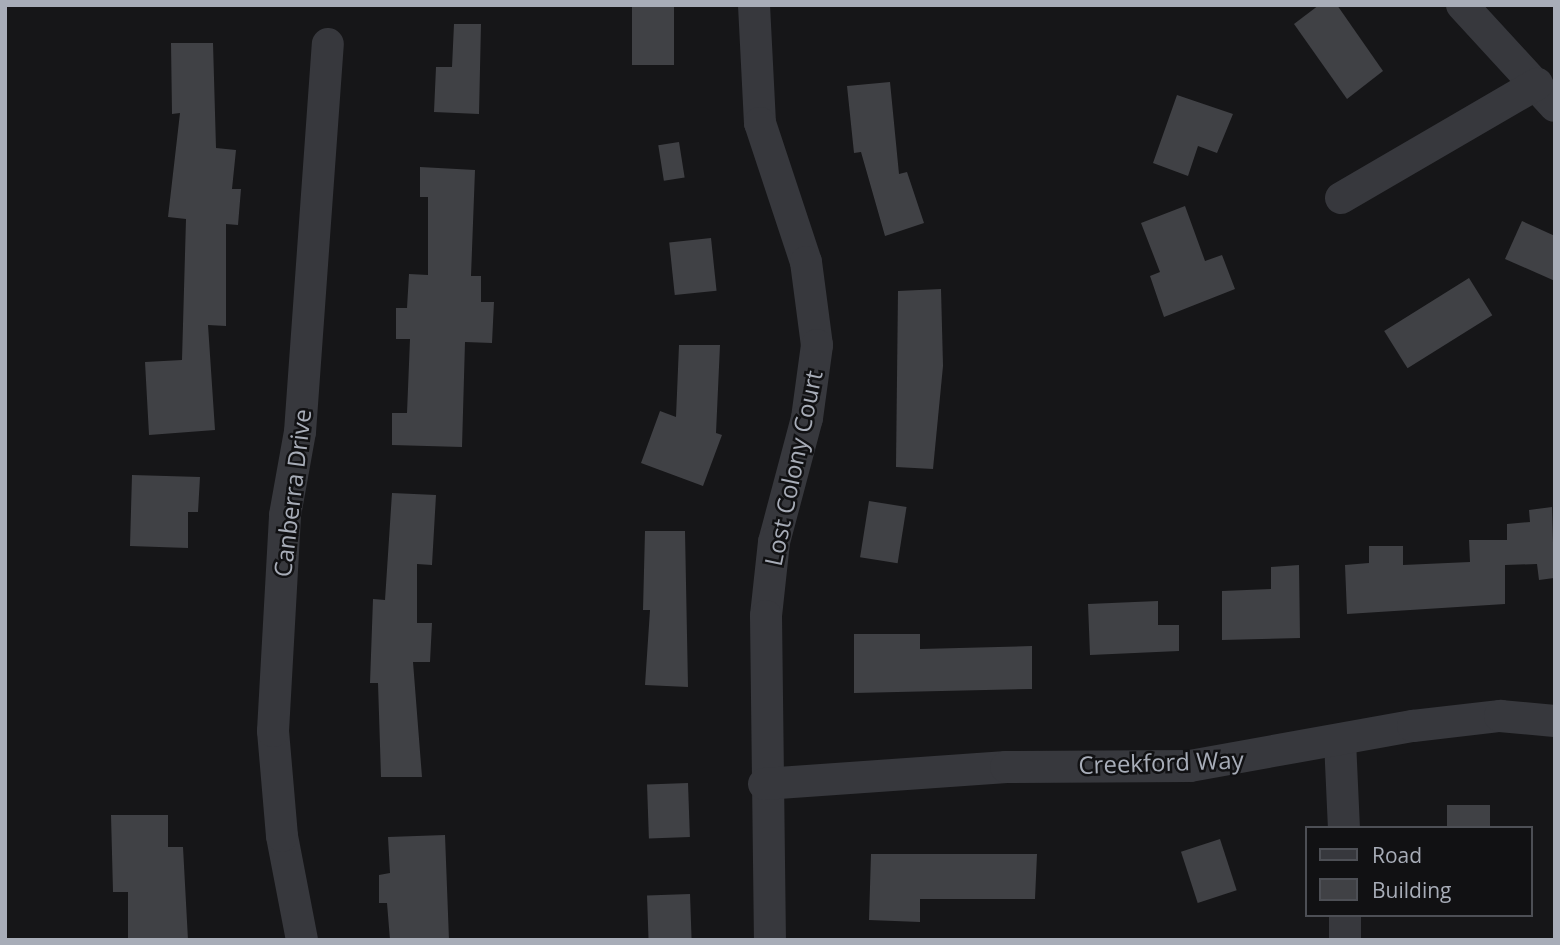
<!DOCTYPE html>
<html>
<head>
<meta charset="utf-8">
<style>
	body { margin:0 }
	#map { position:relative; width:1560px; height:945px; overflow:hidden; background:#161618; font-family:"Open Sans",sans-serif }
	div>[style] { position:absolute }
	[style*='--x'] { left:calc(var(--x)*1px); top:calc(var(--y)*1px); width:calc(var(--w)*1px); rotate:calc(var(--a)*1deg) }
	.building>* { inset:0; background:#404145; transform-origin:0 0 }
	.minor>* { height:32px; margin:-16px; padding:0 16px; transform-origin:16px; border-radius:16px; background:#37383d }
	span { translate:-50% -50%; white-space:nowrap; text-align:center; line-height:1.15; -webkit-text-stroke:5px #111113; paint-order:stroke }
	.street-label { font-size:24px; color:#a8adb8 }
	.frame { position:absolute; inset:0; border:7px solid #a8adb8; pointer-events:none }
	.legend { position:absolute; left:1305px; top:826px; width:228px; height:91px; box-sizing:border-box; background:#111113; border:2px solid #4d4f55; margin:0; padding:9px 12px; list-style:none; font-size:21px; color:#a8adb8 }
	.legend li { display:flex; align-items:center; gap:14px; height:35px }
	.legend b { width:35px; border:2px solid #4d4f55 }
</style>
</head>
<body>
<div id="map">
	<div class="building">
		<div style="left:632px;top:5px;width:42px;height:60px"></div>
		<div style="clip-path:polygon(1319px 5px,1337px 5px,1383px 71px,1347px 99px,1294px 24px)"></div>
		<div style="clip-path:polygon(454px 24px,481px 24px,479px 114px,434px 112px,436px 67px,452px 67px)"></div>
		<div style="clip-path:polygon(171px 43px,213px 43px,216px 148px,236px 150px,232px 189px,241px 189px,238px 225px,226px 224px,226px 326px,208px 325px,215px 430px,149px 435px,145px 362px,182px 360px,186px 219px,168px 217px,180px 113px,172px 114px)"></div>
		<div style="clip-path:polygon(890px 82px,899px 174px,907px 172px,924px 223px,885px 236px,861px 152px,854px 153px,847px 86px)"></div>
		<div style="clip-path:polygon(1177px 95px,1233px 114px,1217px 153px,1198px 146px,1188px 176px,1153px 163px)"></div>
		<div style="left:679px;top:142px;width:36px;height:21px;rotate:81deg"></div>
		<div style="clip-path:polygon(420px 167px,475px 170px,471px 276px,481px 276px,481px 302px,494px 302px,492px 343px,465px 342px,462px 447px,392px 445px,392px 413px,407px 413px,410px 339px,396px 339px,396px 308px,407px 308px,409px 274px,428px 275px,428px 197px,420px 197px)"></div>
		<div style="clip-path:polygon(1185px 206px,1205px 261px,1222px 255px,1235px 289px,1164px 317px,1150px 276px,1160px 272px,1141px 223px)"></div>
		<div style="clip-path:polygon(1522px 221px,1555px 236px,1555px 281px,1505px 259px)"></div>
		<div style="left:711px;top:238px;width:53px;height:42px;rotate:84deg"></div>
		<div style="left:1469px;top:278px;width:44px;height:100px;rotate:58deg"></div>
		<div style="clip-path:polygon(941px 289px,943px 366px,933px 469px,896px 467px,898px 291px)"></div>
		<div style="clip-path:polygon(679px 345px,720px 345px,716px 433px,722px 435px,703px 486px,641px 463px,660px 411px,676px 417px)"></div>
		<div style="clip-path:polygon(132px 475px,200px 477px,198px 512px,188px 512px,188px 548px,130px 546px)"></div>
		<div style="clip-path:polygon(392px 493px,436px 495px,432px 565px,417px 564px,417px 623px,432px 623px,430px 662px,413px 662px,422px 777px,381px 777px,378px 683px,370px 683px,373px 599px,385px 600px)"></div>
		<div style="left:869px;top:501px;width:38px;height:57px;rotate:9deg"></div>
		<div style="clip-path:polygon(1552px 507px,1554px 578px,1539px 580px,1537px 564px,1505px 565px,1505px 604px,1347px 614px,1345px 565px,1369px 563px,1369px 546px,1403px 546px,1403px 565px,1470px 562px,1469px 540px,1507px 540px,1507px 524px,1530px 522px,1529px 510px)"></div>
		<div style="clip-path:polygon(645px 531px,685px 531px,688px 687px,645px 685px,650px 610px,643px 610px)"></div>
		<div style="clip-path:polygon(1299px 565px,1300px 638px,1222px 640px,1222px 591px,1271px 589px,1271px 567px)"></div>
		<div style="clip-path:polygon(1158px 601px,1158px 625px,1179px 625px,1179px 651px,1090px 655px,1088px 604px)"></div>
		<div style="clip-path:polygon(854px 634px,920px 634px,920px 649px,1032px 646px,1032px 689px,854px 693px)"></div>
		<div style="left:688px;top:783px;width:54px;height:41px;rotate:88deg"></div>
		<div style="left:1447px;top:805px;width:43px;height:23px"></div>
		<div style="clip-path:polygon(111px 815px,168px 815px,168px 847px,183px 847px,188px 940px,128px 940px,128px 892px,113px 892px)"></div>
		<div style="clip-path:polygon(445px 835px,449px 940px,390px 940px,387px 903px,379px 903px,379px 875px,390px 873px,388px 837px)"></div>
		<div style="left:1220px;top:839px;width:54px;height:41px;rotate:72deg"></div>
		<div style="clip-path:polygon(871px 854px,1037px 854px,1035px 899px,920px 899px,920px 922px,869px 920px)"></div>
		<div style="left:690px;top:894px;width:46px;height:43px;rotate:88deg"></div>
	</div>
	<div class="minor">
		<div style="--x:754;--y:5;--w:118;--a:87.1"></div>
		<div style="--x:760;--y:123;--w:146;--a:71.7"></div>
		<div style="--x:806;--y:262;--w:84;--a:82.5"></div>
		<div style="--x:817;--y:345;--w:74;--a:97.8"></div>
		<div style="--x:807;--y:418;--w:128;--a:104.9"></div>
		<div style="--x:774;--y:542;--w:74;--a:96.2"></div>
		<div style="--x:766;--y:616;--w:324;--a:89.3"></div>
		<div style="--x:1462;--y:5;--w:137;--a:47.4"></div>
		<div style="--x:1341;--y:198;--w:227;--a:-30.2"></div>
		<div style="--x:1340;--y:741;--w:87;--a:87.4"></div>
		<div style="--x:764;--y:784;--w:243;--a:-4"></div>
		<div style="--x:1006;--y:767;--w:184;--a:-0.3"></div>
		<div style="--x:1190;--y:766;--w:227;--a:-10.2"></div>
		<div style="--x:1413;--y:726;--w:88;--a:-6.6"></div>
		<div style="--x:1500;--y:716;--w:55;--a:5.2"></div>
		<div style="--x:302;--y:940;--w:106;--a:-100.9"></div>
		<div style="--x:282;--y:836;--w:105;--a:-94.9"></div>
		<div style="--x:273;--y:731;--w:216;--a:-86.8"></div>
		<div style="--x:285;--y:515;--w:84;--a:-79.8"></div>
		<div style="--x:300;--y:432;--w:389;--a:-85.9"></div>
		<div style="--x:1345;--y:940;--w:25;--a:-90"></div>
	</div>
	<div class="street-label">
		<span style="left:793px;top:468px;rotate:-78deg">Lost Colony Court</span>
		<span style="left:292px;top:493px;rotate:-83deg">Canberra Drive</span>
		<span style="left:1161px;top:762px;rotate:-2deg">Creekford Way</span>
	</div>
	<div class="frame"></div>
	<ul class="legend">
	<li><b style="height:9px;background:#37383d"></b>Road</li>
	<li><b style="height:19px;background:#404145"></b>Building</li>
	</ul>
</div>
</body>
</html>
